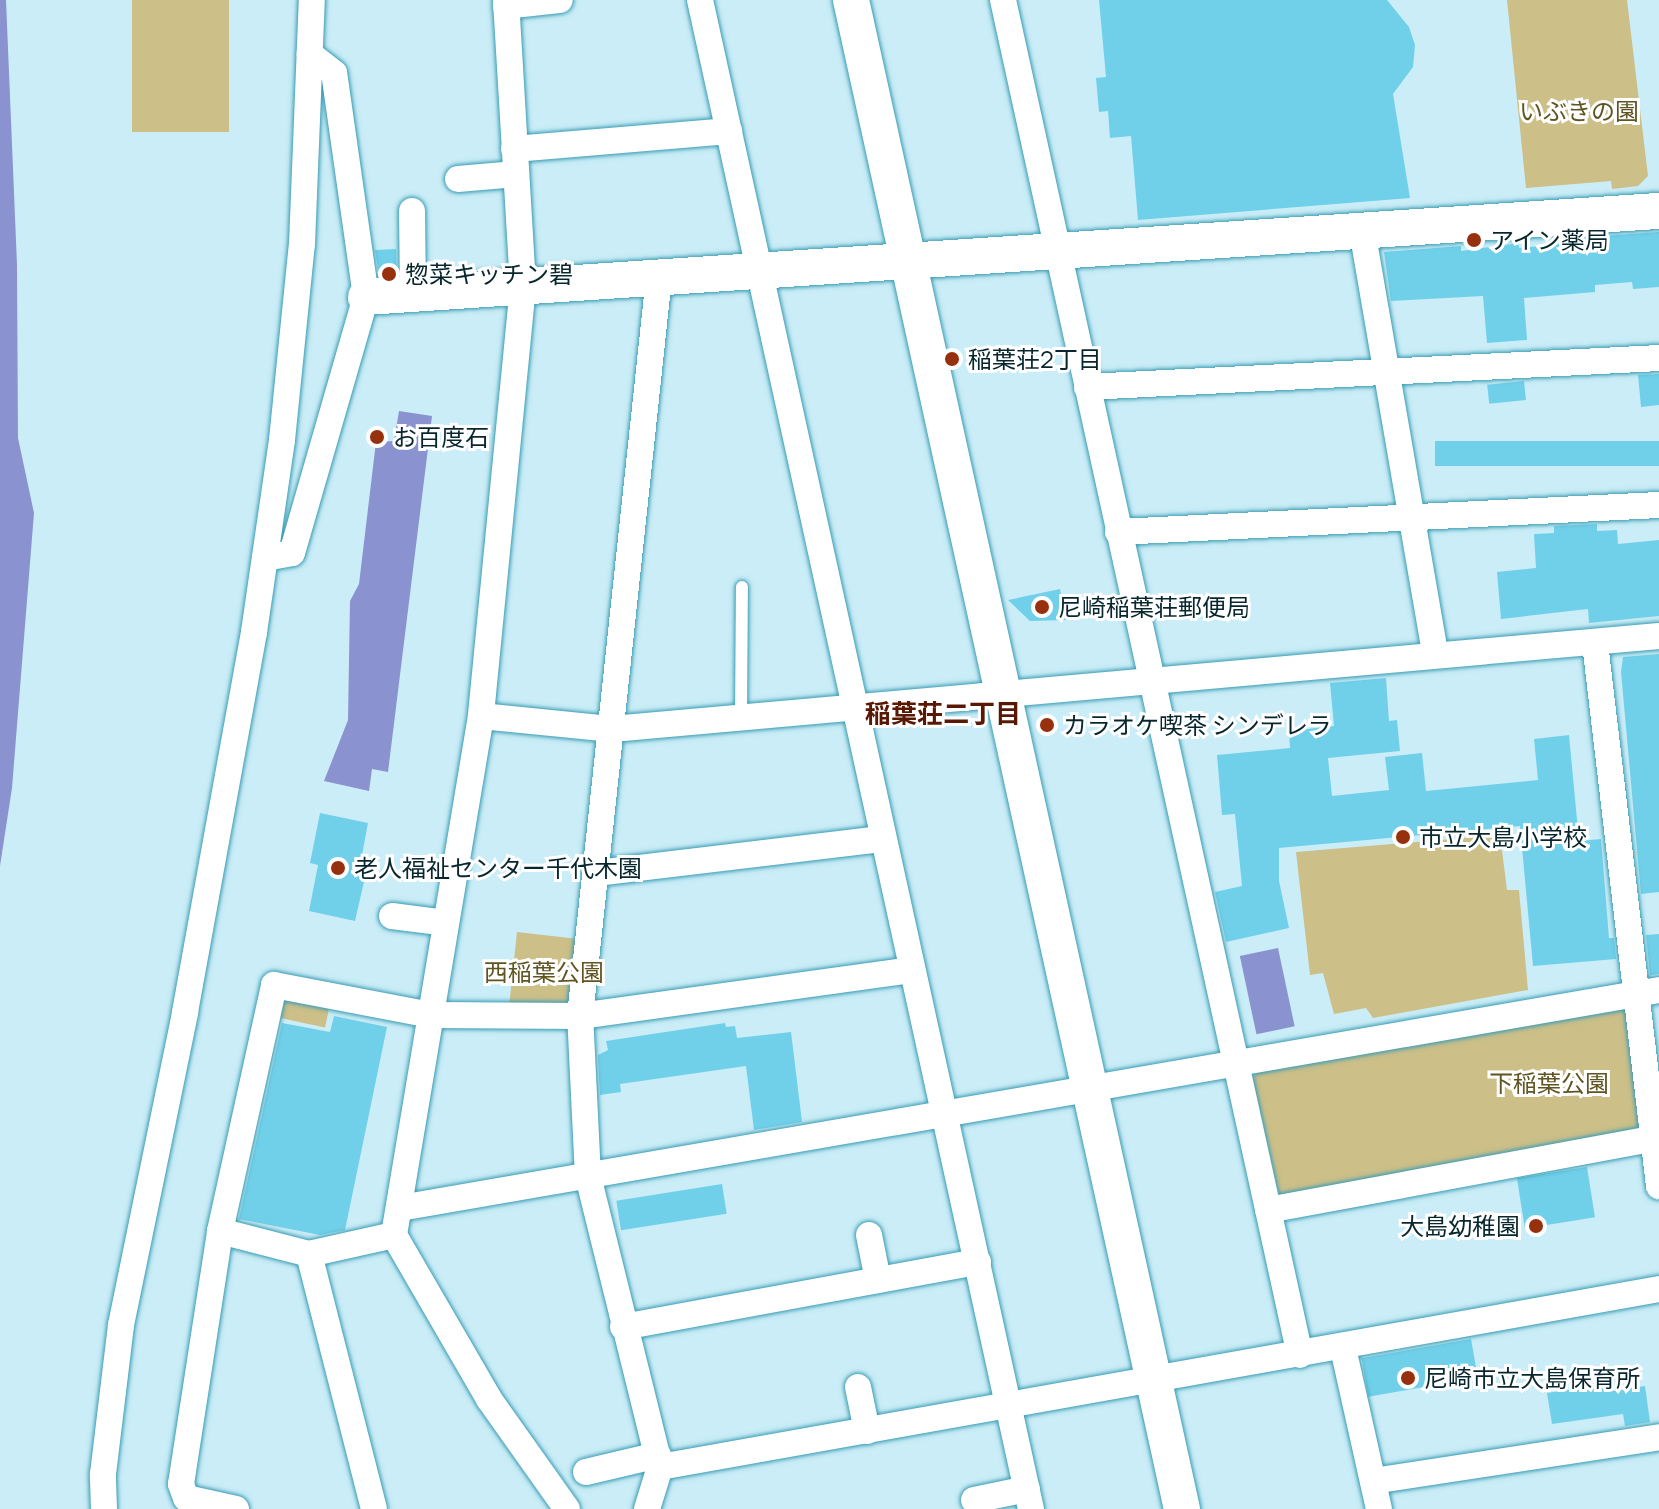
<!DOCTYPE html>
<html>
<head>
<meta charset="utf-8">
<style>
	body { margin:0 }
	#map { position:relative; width:1659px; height:1509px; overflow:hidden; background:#caedf7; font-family:Manrope,"Noto Sans JP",sans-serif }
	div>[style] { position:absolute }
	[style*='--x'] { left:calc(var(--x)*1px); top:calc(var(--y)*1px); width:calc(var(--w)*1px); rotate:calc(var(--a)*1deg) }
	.green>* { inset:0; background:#ccbf88; transform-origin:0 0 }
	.water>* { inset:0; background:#8a93cf; transform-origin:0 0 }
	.building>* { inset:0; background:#71d0e9; transform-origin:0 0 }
	.roads { filter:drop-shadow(0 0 2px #389cb4) drop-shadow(0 0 2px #389cb4) }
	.lane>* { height:12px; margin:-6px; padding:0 6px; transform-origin:6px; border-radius:6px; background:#fff }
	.street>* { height:26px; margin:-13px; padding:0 13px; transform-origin:13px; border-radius:13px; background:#fff }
	.secondary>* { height:36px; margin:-18px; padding:0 18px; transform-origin:18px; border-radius:18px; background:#fff }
	.dots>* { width:22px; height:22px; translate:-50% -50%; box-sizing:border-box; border:4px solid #fff; border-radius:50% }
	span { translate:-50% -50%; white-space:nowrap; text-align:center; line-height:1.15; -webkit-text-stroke:6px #fff; paint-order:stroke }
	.park-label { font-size:24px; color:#605522 }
	.poi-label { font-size:24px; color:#07262e }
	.left { translate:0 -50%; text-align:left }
	.right { translate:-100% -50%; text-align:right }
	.neighbourhood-label { font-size:26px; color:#591803; font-weight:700 }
</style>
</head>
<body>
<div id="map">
	<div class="green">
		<div style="left:132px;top:0;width:97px;height:132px"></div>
		<div style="clip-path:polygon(1507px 0,1627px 0,1648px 176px,1638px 186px,1612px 189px,1611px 181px,1526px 188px)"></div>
		<div style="clip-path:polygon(1500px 835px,1507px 890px,1519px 890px,1528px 990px,1373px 1018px,1366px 1008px,1334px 1014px,1323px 973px,1310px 975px,1296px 852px)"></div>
		<div style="clip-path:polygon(517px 932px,578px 939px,573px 1005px,509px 1007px)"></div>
		<div style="left:282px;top:999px;width:48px;height:19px;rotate:12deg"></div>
		<div style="clip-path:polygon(1627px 1008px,1642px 1125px,1630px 1136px,1284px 1198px,1278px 1191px,1253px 1079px,1258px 1069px)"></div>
	</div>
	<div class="water">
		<div style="clip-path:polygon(0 0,6px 0,17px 265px,18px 438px,34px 513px,12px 788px,0 866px)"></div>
		<div style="clip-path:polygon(399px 411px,432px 416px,388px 772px,372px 769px,369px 791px,324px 781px,348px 720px,350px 601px,359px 584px,376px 442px,394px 441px)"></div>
		<div style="left:1278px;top:948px;width:80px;height:39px;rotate:78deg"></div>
	</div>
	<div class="building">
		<div style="clip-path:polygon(1099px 0,1387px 0,1409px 27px,1415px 45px,1413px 67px,1393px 94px,1410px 198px,1138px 220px,1131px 136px,1110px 138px,1108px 111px,1099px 112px,1096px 78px,1106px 77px)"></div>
		<div style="clip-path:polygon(1659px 232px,1659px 287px,1633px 289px,1632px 282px,1595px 285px,1595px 292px,1524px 298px,1527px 340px,1487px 343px,1483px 296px,1391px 301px,1384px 252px,1461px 246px,1461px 251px,1519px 243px,1519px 248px,1559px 244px,1559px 239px)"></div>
		<div style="clip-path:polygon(396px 249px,397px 274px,379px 274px,375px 250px)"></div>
		<div style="clip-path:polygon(1659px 374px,1659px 405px,1641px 407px,1638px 375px)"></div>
		<div style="left:1524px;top:381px;width:19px;height:37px;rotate:84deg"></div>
		<div style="left:1659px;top:441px;width:25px;height:224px;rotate:90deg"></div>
		<div style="clip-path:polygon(1597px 524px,1597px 531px,1617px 530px,1618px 544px,1659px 540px,1659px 616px,1589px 623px,1588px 609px,1501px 619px,1497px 572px,1536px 568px,1534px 534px,1554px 533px,1554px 526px)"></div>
		<div style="clip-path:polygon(1060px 589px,1066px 620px,1030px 621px,1008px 600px)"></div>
		<div style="clip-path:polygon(1659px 654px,1659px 892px,1641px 894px,1621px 672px,1623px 657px)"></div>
		<div style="clip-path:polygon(1386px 678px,1389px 721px,1397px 720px,1400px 751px,1328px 758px,1332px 796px,1389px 790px,1385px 757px,1422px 753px,1426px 791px,1538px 780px,1534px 739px,1569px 735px,1579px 841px,1601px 839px,1609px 938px,1614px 938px,1616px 959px,1533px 966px,1520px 826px,1279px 848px,1279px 881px,1289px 928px,1226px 942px,1215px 892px,1242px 886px,1235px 814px,1222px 815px,1217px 755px,1290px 748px,1289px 731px,1334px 726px,1330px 683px)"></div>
		<div style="clip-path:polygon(320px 813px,368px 823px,359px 871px,366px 873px,355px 921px,309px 911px,318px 865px,310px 863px)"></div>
		<div style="clip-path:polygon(1659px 934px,1659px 974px,1650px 975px,1646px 935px)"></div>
		<div style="clip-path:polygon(334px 1016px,387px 1027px,345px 1230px,320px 1235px,239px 1219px,282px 1023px,330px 1032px)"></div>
		<div style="clip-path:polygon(725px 1023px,726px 1027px,735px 1026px,737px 1038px,791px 1032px,802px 1122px,754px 1130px,746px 1066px,620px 1084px,621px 1092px,600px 1095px,598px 1055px,608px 1050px,606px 1041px)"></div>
		<div style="left:1587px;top:1167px;width:51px;height:71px;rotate:81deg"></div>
		<div style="left:722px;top:1184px;width:30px;height:107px;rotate:81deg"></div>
		<div style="left:1471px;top:1339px;width:39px;height:111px;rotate:80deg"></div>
		<div style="clip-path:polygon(1609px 1384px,1610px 1391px,1645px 1386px,1650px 1422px,1625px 1426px,1623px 1414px,1552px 1424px,1547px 1393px)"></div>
	</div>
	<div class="roads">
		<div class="lane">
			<div style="--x:741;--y:719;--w:132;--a:-89.6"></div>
		</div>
		<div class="street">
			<div style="--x:506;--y:0;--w:287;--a:86.6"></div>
			<div style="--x:523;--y:286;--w:432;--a:95.6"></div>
			<div style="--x:481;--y:716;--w:526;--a:99.52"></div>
			<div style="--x:394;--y:1235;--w:190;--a:59.9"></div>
			<div style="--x:489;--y:1399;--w:135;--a:54.7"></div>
			<div style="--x:700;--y:0;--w:1545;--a:77.63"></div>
			<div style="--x:1003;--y:0;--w:1387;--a:77.64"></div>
			<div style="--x:506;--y:6;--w:54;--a:-6.3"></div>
			<div style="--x:514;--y:149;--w:216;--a:-4.8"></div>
			<div style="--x:458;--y:179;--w:58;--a:-4.9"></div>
			<div style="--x:412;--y:211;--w:83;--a:89.3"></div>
			<div style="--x:1362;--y:230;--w:429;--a:80.2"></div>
			<div style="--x:1087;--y:387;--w:573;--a:-2.9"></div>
			<div style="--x:1118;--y:532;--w:542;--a:-2.86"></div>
			<div style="--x:265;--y:558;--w:27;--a:-10"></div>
			<div style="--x:292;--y:553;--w:266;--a:-73.9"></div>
			<div style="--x:366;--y:297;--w:226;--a:-98.1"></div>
			<div style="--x:334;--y:73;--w:31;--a:-142"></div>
			<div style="--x:1595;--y:643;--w:547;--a:83.28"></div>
			<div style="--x:481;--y:716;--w:132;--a:5.7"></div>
			<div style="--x:612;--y:729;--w:1051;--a:-5.08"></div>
			<div style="--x:596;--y:873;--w:289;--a:-6.8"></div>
			<div style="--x:392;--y:916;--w:54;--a:7.4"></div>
			<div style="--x:400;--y:1208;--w:1278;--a:-9.82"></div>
			<div style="--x:1268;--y:1210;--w:391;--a:-10.5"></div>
			<div style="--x:220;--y:1231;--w:252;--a:-77.6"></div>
			<div style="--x:274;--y:985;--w:161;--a:10.8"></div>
			<div style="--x:432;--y:1015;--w:148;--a:0.4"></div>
			<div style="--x:580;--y:1016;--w:334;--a:-7.9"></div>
			<div style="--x:869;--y:1235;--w:46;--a:78.7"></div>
			<div style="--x:309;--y:1254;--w:263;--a:75.7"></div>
			<div style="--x:623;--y:1327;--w:361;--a:-10.4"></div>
			<div style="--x:1343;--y:1348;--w:165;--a:77.4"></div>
			<div style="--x:858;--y:1387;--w:45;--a:78.4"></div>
			<div style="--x:660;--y:1467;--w:1015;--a:-10.1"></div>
			<div style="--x:586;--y:1472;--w:74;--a:-13.3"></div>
			<div style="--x:1373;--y:1481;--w:289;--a:-8.7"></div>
			<div style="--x:974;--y:1500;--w:54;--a:-11.7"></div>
			<div style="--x:104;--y:1509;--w:35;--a:-92"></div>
			<div style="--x:103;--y:1474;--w:150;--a:-83.1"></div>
			<div style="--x:121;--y:1325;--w:319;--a:-78.4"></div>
			<div style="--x:185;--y:1012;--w:386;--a:-79.7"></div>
			<div style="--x:254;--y:632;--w:194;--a:-81.7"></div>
			<div style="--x:282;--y:440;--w:197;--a:-84.2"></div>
			<div style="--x:302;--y:244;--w:244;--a:-87.7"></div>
			<div style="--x:236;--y:1509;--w:51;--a:-167.6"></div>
			<div style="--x:186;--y:1498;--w:15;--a:-110"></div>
			<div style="--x:181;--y:1484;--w:256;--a:-81.2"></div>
			<div style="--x:220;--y:1231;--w:92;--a:14.5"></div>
			<div style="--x:309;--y:1254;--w:87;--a:-12.6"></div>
			<div style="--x:647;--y:1509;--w:44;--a:-72.8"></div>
			<div style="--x:660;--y:1467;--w:299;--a:-103.9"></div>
			<div style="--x:588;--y:1177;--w:161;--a:-92.8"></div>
			<div style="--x:580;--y:1016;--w:743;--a:-83.9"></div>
		</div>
		<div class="secondary">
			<div style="--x:851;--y:0;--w:1545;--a:77.63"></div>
			<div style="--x:366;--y:297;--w:1296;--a:-3.81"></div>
		</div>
	</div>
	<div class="dots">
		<div style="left:1474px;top:240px;background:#97300c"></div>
		<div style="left:389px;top:274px;background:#97300c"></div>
		<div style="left:952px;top:359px;background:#97300c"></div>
		<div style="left:377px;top:437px;background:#97300c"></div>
		<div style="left:1042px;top:607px;background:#97300c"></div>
		<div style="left:1047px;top:725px;background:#97300c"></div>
		<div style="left:1403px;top:837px;background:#97300c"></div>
		<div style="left:338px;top:868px;background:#97300c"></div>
		<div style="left:1536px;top:1226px;background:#97300c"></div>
		<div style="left:1408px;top:1378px;background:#97300c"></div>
	</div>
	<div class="park-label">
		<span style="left:1579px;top:111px">いぶきの園</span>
		<span style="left:544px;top:972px">西稲葉公園</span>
		<span style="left:1549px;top:1083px">下稲葉公園</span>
	</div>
	<div class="poi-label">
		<span class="left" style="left:1490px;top:240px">アイン薬局</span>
		<span class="left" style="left:405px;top:274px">惣菜キッチン碧</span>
		<span class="left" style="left:968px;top:359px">稲葉荘2丁目</span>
		<span class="left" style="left:393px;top:437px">お百度石</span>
		<span class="left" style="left:1058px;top:607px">尼崎稲葉荘郵便局</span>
		<span class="left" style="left:1063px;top:725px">カラオケ喫茶 シンデレラ</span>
		<span class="left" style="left:1419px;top:837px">市立大島小学校</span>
		<span class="left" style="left:354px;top:868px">老人福祉センター千代木園</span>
		<span class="right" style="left:1520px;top:1226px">大島幼稚園</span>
		<span class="left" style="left:1424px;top:1378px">尼崎市立大島保育所</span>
	</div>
	<div class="neighbourhood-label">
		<span style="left:943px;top:714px">稲葉荘二丁目</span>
	</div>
</div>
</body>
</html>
